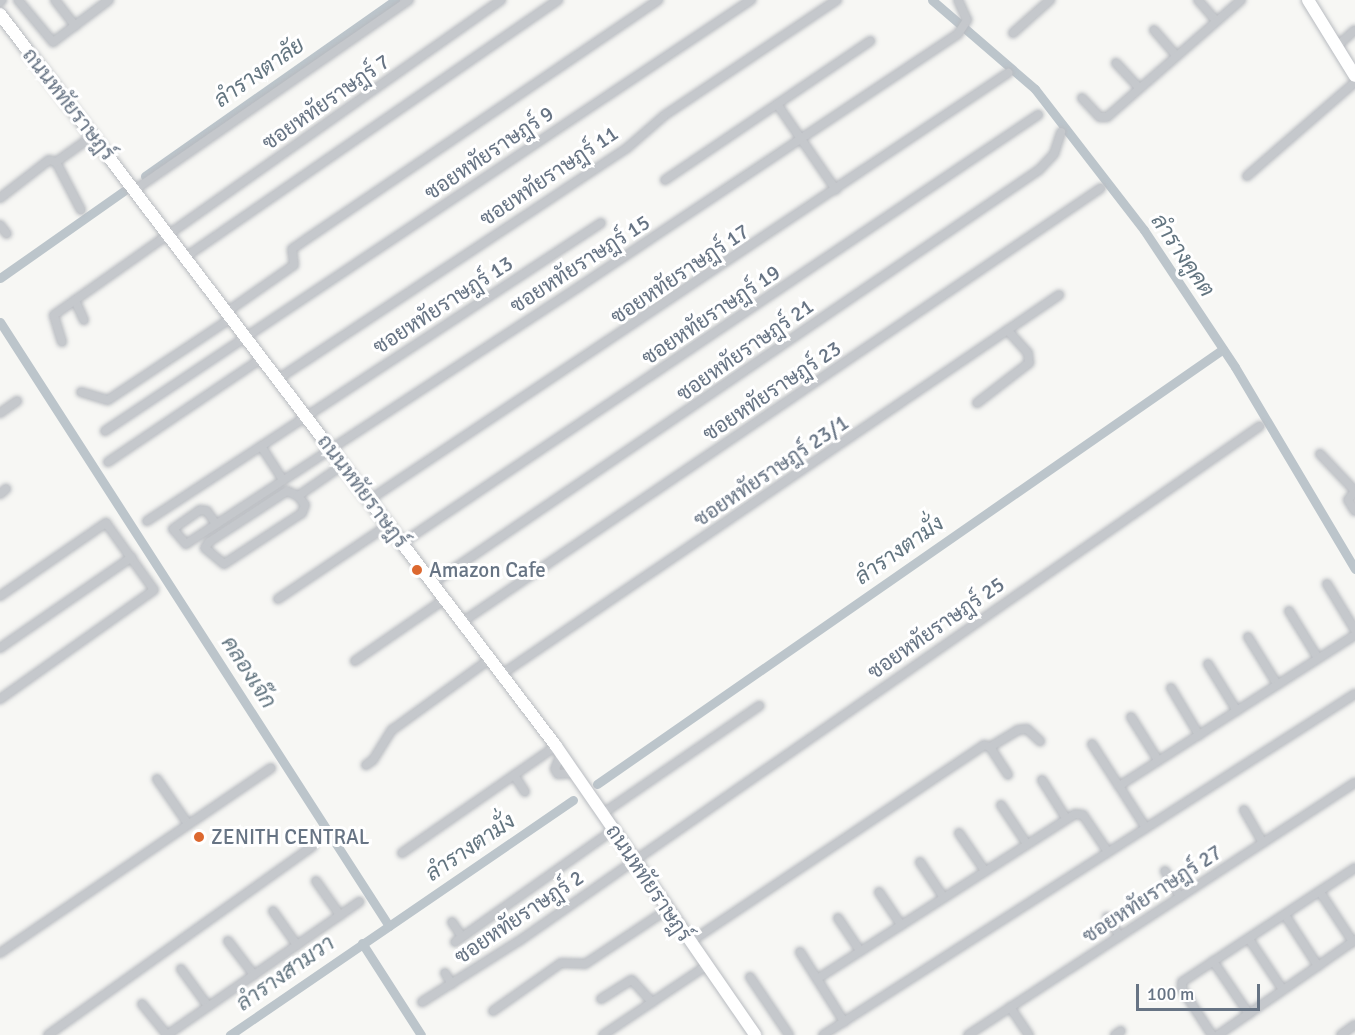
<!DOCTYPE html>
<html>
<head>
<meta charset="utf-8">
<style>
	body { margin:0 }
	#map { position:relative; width:1355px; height:1035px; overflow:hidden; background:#f7f7f4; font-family:Signika,Sarabun,sans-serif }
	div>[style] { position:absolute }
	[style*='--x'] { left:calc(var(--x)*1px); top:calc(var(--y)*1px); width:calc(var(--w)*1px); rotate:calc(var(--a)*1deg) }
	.canal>* { height:9px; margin:-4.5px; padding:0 4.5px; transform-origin:4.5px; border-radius:4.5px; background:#bcc5cb }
	.roads { filter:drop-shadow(0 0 2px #b8bbc0) drop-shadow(0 0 2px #b8bbc0) }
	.street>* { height:8px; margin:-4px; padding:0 4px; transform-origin:4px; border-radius:4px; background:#c5c8cc }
	.secondary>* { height:12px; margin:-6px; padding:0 6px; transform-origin:6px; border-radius:6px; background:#fff }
	.dots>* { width:16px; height:16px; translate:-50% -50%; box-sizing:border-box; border:3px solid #fff; border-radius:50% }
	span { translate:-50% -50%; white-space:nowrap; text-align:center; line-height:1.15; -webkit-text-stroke:6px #fff; paint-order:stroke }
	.street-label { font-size:21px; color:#677484 }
	.poi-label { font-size:21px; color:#677484 }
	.left { translate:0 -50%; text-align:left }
	.water-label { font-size:22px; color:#637580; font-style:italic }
	.scale { position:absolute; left:1136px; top:984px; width:124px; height:27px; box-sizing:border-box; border:3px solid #677484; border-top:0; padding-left:8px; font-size:18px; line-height:21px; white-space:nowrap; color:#677484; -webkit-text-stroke:4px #fff; paint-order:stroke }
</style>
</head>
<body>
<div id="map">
	<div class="canal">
		<div style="--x:932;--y:0;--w:136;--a:40.8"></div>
		<div style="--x:1035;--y:89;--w:178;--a:52.3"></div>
		<div style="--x:1144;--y:230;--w:164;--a:56.4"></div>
		<div style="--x:1235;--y:367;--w:235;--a:59.3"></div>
		<div style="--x:145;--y:176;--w:306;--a:-35.1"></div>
		<div style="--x:0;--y:278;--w:151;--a:-35.1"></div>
		<div style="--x:0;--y:322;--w:718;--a:57.22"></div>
		<div style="--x:389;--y:926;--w:193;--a:145.6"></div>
		<div style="--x:597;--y:784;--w:762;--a:-34.79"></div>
		<div style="--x:389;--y:926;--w:223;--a:-34.4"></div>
		<div style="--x:362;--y:943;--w:109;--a:57.3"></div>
	</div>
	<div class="roads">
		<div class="street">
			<div style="--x:18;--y:0;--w:55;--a:50.2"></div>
			<div style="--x:53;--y:42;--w:70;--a:-36.9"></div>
			<div style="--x:55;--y:0;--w:33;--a:52"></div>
			<div style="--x:1198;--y:0;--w:28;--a:49"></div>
			<div style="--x:0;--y:2;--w:3;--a:-45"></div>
			<div style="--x:1154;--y:30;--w:33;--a:49"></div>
			<div style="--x:1013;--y:33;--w:50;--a:-41.7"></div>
			<div style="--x:1336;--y:47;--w:25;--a:-42"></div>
			<div style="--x:1116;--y:63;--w:34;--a:47"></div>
			<div style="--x:1082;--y:98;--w:26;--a:47"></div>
			<div style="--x:1100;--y:117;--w:7;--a:0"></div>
			<div style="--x:1107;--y:117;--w:178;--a:-41.1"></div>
			<div style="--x:777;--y:104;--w:104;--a:55.5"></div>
			<div style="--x:56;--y:162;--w:54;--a:62.5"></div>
			<div style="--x:1247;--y:176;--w:143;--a:-41"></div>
			<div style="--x:665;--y:180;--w:248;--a:-34.1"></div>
			<div style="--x:136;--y:189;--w:332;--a:-34.7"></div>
			<div style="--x:0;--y:198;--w:62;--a:-37.8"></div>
			<div style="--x:49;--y:160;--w:7;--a:16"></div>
			<div style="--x:56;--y:162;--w:47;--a:-35.4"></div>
			<div style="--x:0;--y:225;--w:11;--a:52"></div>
			<div style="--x:187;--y:256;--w:451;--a:-34.6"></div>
			<div style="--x:75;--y:300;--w:22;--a:66"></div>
			<div style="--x:228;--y:311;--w:80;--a:-34.9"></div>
			<div style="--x:294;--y:265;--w:16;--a:-97"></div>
			<div style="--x:292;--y:249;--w:443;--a:-34.2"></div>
			<div style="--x:62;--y:342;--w:28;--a:-107"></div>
			<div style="--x:54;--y:315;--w:547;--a:-35.17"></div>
			<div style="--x:278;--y:379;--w:419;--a:-33.5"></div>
			<div style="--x:627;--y:148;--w:50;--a:-41"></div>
			<div style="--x:665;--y:115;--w:207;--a:-33.8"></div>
			<div style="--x:81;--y:392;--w:28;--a:17"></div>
			<div style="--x:108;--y:400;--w:150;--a:-33.6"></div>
			<div style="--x:977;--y:403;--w:66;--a:-37.6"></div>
			<div style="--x:1029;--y:363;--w:10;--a:-96"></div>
			<div style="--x:1028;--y:353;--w:31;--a:-132"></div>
			<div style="--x:0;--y:413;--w:21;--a:-35"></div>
			<div style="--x:105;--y:431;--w:777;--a:-33.71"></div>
			<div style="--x:261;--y:446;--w:40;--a:57.1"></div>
			<div style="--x:1320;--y:454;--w:51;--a:46.6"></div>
			<div style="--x:108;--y:462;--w:186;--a:-34"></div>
			<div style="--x:287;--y:491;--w:12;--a:24"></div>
			<div style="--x:298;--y:496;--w:11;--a:52"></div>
			<div style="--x:305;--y:505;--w:9;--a:111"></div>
			<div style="--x:302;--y:513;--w:93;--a:146.8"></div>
			<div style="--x:224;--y:564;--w:25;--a:-140"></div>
			<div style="--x:205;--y:548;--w:7;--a:-56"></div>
			<div style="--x:209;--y:542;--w:93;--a:-33.2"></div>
			<div style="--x:1355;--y:491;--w:11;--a:128"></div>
			<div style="--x:1348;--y:500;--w:13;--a:58"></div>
			<div style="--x:0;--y:494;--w:8;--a:-40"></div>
			<div style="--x:298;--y:496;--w:55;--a:-34.6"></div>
			<div style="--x:369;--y:500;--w:769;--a:-33.75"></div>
			<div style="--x:147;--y:521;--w:543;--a:-33.28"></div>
			<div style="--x:216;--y:524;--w:16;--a:-125"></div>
			<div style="--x:207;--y:511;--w:7;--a:-172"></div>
			<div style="--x:200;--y:510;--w:33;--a:145"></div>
			<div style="--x:173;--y:529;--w:20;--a:49"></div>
			<div style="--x:186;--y:544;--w:173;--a:-33.2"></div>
			<div style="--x:331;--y:449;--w:298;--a:-33.2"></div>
			<div style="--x:580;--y:286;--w:454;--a:-33.7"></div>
			<div style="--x:958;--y:34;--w:17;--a:-57"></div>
			<div style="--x:967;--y:20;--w:22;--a:-114"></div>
			<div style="--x:402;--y:543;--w:767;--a:-33.94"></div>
			<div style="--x:433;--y:583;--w:733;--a:-34.28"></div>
			<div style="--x:1039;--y:170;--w:22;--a:-47"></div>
			<div style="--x:1054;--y:154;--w:23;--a:-72"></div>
			<div style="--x:1327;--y:584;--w:54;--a:58.7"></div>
			<div style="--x:0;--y:596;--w:129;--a:-34.6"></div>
			<div style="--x:106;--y:523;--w:82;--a:54.4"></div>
			<div style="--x:154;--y:590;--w:189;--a:144.7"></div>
			<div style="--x:278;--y:599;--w:133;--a:-33.9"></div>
			<div style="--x:1289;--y:611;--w:55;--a:58.3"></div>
			<div style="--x:462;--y:622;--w:772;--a:-34.18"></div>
			<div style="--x:1248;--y:637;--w:55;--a:58.3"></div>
			<div style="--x:0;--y:648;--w:160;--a:-34.6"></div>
			<div style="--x:355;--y:661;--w:109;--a:-34.6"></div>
			<div style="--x:1208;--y:664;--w:55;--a:58.3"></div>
			<div style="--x:502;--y:674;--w:674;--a:-34.23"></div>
			<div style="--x:1171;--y:688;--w:55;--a:59.2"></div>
			<div style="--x:1131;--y:717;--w:51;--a:57.9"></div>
			<div style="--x:1092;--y:744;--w:50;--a:57.3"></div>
			<div style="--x:990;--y:747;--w:33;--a:-31"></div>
			<div style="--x:1018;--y:730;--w:9;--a:-6"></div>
			<div style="--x:1027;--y:729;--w:18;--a:43"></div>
			<div style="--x:561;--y:754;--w:16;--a:112"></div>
			<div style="--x:555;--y:769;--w:6;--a:59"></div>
			<div style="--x:558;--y:774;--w:17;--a:-3"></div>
			<div style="--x:366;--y:765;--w:9;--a:-36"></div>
			<div style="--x:373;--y:760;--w:36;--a:-58"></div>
			<div style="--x:392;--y:730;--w:121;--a:-35.9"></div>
			<div style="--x:514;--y:775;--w:20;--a:57"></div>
			<div style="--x:157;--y:779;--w:55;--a:55.4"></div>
			<div style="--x:1042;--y:780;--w:45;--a:57.7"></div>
			<div style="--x:1001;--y:805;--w:47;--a:56.3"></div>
			<div style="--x:1244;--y:810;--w:38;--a:60"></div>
			<div style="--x:602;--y:814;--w:191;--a:-34.5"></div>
			<div style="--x:1146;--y:828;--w:50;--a:-122.7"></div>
			<div style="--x:1119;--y:786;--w:280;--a:-32.6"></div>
			<div style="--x:959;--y:833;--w:46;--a:55.6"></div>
			<div style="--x:402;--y:853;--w:188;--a:-34.8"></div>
			<div style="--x:920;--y:862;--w:43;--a:56.3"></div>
			<div style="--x:1165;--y:871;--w:30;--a:60"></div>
			<div style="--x:316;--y:881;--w:42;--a:54.8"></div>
			<div style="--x:879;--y:892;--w:40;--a:56"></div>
			<div style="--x:1320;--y:892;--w:60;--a:56.6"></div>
			<div style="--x:273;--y:911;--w:42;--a:54.8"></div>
			<div style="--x:1285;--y:915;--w:61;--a:57.1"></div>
			<div style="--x:1107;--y:917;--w:23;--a:56"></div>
			<div style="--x:838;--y:918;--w:40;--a:56"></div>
			<div style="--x:452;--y:922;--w:18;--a:56"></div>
			<div style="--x:1249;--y:939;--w:61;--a:56.3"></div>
			<div style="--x:228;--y:941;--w:43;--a:52.6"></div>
			<div style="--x:455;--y:942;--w:194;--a:-35.3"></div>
			<div style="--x:690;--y:942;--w:354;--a:-33.8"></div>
			<div style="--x:984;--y:745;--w:6;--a:18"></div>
			<div style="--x:990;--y:747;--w:33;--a:57"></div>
			<div style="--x:800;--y:952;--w:83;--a:57.8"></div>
			<div style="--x:0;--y:953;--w:328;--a:-34.3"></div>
			<div style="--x:1213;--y:961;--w:64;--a:55.8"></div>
			<div style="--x:181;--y:969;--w:46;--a:53.9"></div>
			<div style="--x:445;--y:973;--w:13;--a:58"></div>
			<div style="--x:750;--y:977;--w:70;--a:56.1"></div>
			<div style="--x:817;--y:979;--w:306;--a:-32.6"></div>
			<div style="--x:1075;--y:814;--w:8;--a:7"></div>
			<div style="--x:1083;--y:815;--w:45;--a:56"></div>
			<div style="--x:601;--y:999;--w:36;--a:-32"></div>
			<div style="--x:632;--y:980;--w:30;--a:48"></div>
			<div style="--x:422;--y:1002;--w:115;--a:-32.2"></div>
			<div style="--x:519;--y:941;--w:902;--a:-34.8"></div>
			<div style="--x:142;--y:1004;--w:40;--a:51"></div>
			<div style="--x:167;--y:1035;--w:234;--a:-34.7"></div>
			<div style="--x:1010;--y:1007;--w:34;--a:56"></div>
			<div style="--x:493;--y:1011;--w:83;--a:-35.2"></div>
			<div style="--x:561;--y:963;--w:24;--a:2"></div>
			<div style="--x:585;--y:964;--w:100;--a:-33.5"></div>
			<div style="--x:48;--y:1035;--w:325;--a:-35.5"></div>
			<div style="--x:603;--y:1035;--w:124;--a:-33.8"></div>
			<div style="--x:823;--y:1035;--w:632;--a:-32.66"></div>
			<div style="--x:968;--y:1035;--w:462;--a:-33.1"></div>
			<div style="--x:1115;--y:1035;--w:7;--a:-34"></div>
			<div style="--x:1212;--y:1035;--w:55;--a:-123.1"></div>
			<div style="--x:1182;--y:989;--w:7;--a:-90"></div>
			<div style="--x:1182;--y:982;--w:207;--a:-33.4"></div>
			<div style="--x:1218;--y:1035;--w:167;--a:-34.7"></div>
			<div style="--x:1341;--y:1035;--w:17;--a:-36"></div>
		</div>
		<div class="secondary">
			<div style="--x:1308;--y:0;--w:89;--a:58.3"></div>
			<div style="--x:0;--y:14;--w:919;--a:52.78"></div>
			<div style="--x:556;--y:746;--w:351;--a:55.4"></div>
		</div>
	</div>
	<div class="dots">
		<div style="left:417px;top:570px;background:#dc682f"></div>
		<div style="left:199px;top:837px;background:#dc682f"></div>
	</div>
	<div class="street-label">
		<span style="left:326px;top:102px;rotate:-35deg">ซอยหทัยราษฎร์ 7</span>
		<span style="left:69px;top:104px;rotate:52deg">ถนนหทัยราษฎร์</span>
		<span style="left:489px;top:153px;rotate:-34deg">ซอยหทัยราษฎร์ 9</span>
		<span style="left:549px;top:176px;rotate:-34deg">ซอยหทัยราษฎร์ 11</span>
		<span style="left:580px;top:264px;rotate:-33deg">ซอยหทัยราษฎร์ 15</span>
		<span style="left:680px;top:274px;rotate:-34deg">ซอยหทัยราษฎร์ 17</span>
		<span style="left:443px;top:305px;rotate:-33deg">ซอยหทัยราษฎร์ 13</span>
		<span style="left:711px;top:315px;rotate:-34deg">ซอยหทัยราษฎร์ 19</span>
		<span style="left:745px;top:350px;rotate:-35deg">ซอยหทัยราษฎร์ 21</span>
		<span style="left:772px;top:391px;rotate:-34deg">ซอยหทัยราษฎร์ 23</span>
		<span style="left:771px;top:471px;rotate:-34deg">ซอยหทัยราษฎร์ 23/1</span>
		<span style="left:363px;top:491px;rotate:53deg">ถนนหทัยราษฎร์</span>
		<span style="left:936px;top:628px;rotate:-35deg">ซอยหทัยราษฎร์ 25</span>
		<span style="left:649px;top:883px;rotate:56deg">ถนนหทัยราษฎร์</span>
		<span style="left:1152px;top:894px;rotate:-33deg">ซอยหทัยราษฎร์ 27</span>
		<span style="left:519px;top:917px;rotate:-34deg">ซอยหทัยราษฎร์ 2</span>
	</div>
	<div class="poi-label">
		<span class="left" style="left:429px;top:570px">Amazon Cafe</span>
		<span class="left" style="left:211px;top:837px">ZENITH CENTRAL</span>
	</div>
	<div class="water-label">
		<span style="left:259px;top:72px;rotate:-35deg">ลำรางตาลัย</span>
		<span style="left:1183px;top:255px;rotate:56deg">ลำรางคูคต</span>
		<span style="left:899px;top:550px;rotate:-35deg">ลำรางตามั่ง</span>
		<span style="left:249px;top:672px;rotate:57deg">คลองเจ๊ก</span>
		<span style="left:470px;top:847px;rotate:-34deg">ลำรางตามั่ง</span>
		<span style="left:285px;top:973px;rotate:-35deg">ลำรางสามวา</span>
	</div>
	<div class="scale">100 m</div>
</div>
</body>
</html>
